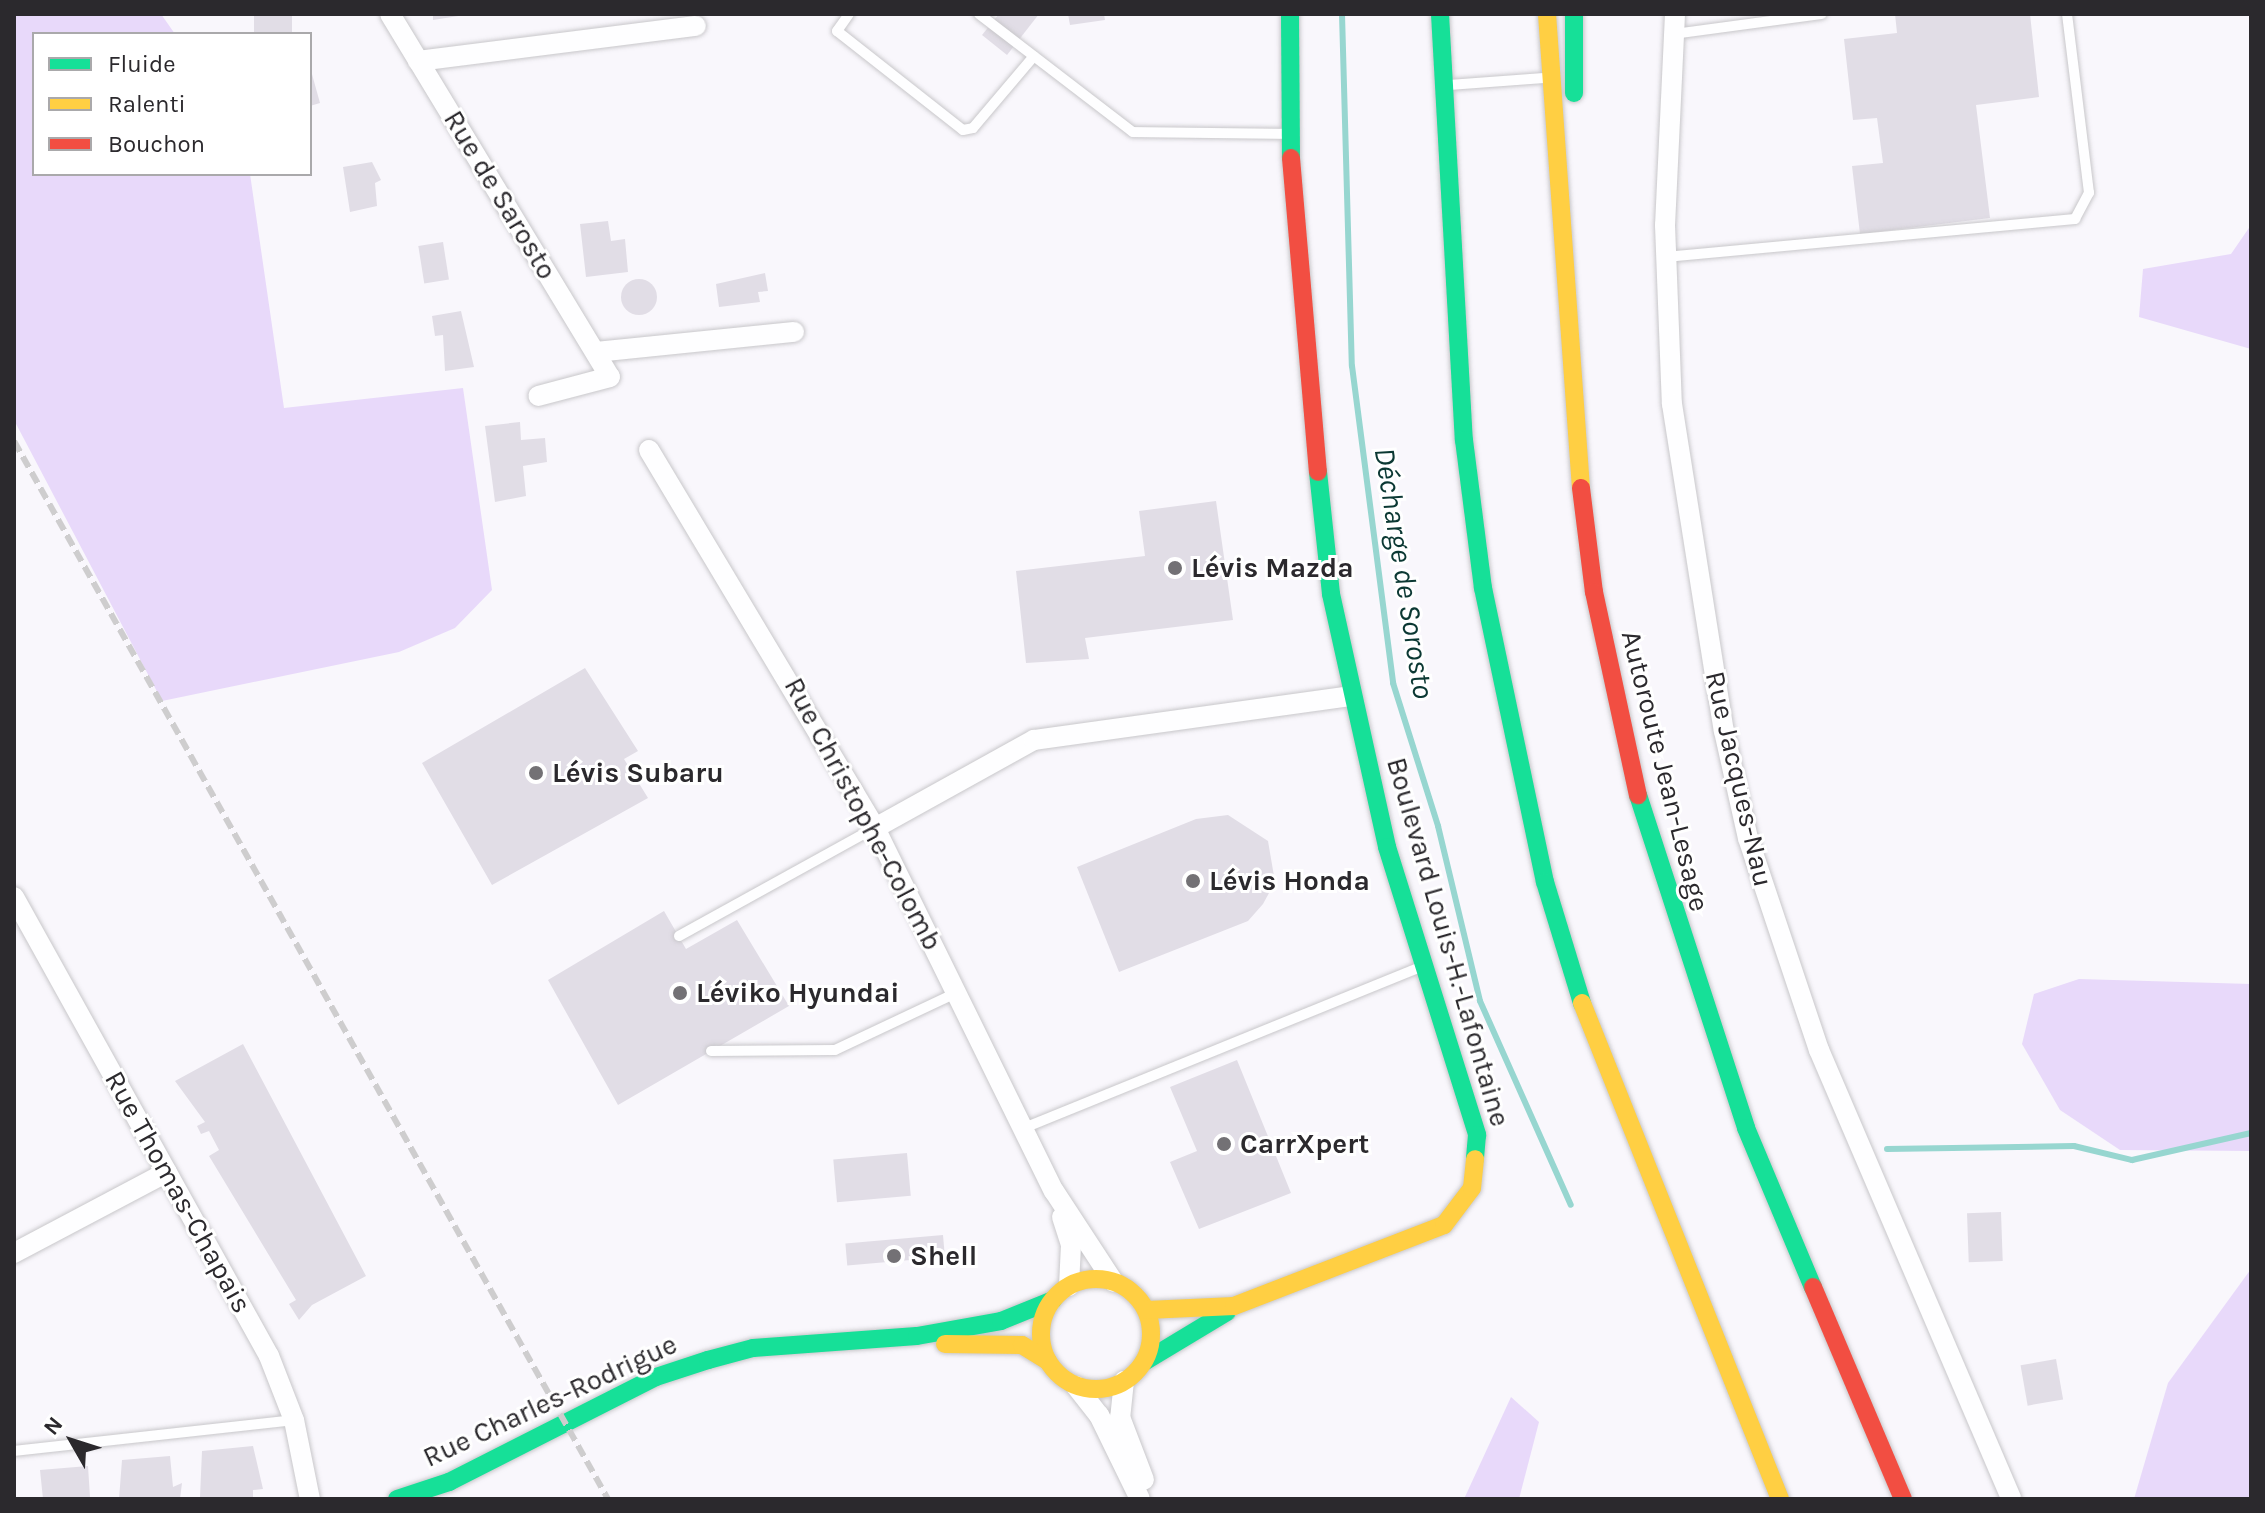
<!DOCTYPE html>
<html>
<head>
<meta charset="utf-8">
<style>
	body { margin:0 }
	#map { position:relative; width:2265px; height:1513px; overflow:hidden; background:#f9f7fc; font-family:Karla,sans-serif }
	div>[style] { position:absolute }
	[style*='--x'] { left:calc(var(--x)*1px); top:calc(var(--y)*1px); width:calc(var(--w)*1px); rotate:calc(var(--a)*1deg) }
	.green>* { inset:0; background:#e8d9fa }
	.stream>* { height:6px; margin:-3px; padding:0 3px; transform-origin:3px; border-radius:3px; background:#97d6d0 }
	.building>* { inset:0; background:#e1dde6; transform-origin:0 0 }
	.round { border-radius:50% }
	.roads { filter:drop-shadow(0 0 2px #c8c7ca) drop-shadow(0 0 2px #c8c7ca) }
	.lane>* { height:10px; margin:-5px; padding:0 5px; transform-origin:5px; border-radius:5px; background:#fefeff }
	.street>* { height:20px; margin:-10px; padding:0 10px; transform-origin:10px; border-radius:10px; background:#fefeff }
	.fast>* { height:18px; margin:-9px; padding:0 9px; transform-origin:9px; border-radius:9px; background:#16e098 }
	.slow>* { height:18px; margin:-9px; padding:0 9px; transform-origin:9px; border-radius:9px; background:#ffcf43 }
	.slow>.ring { margin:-9px; padding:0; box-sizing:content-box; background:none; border:18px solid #ffcf43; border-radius:50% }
	.jam>* { height:18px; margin:-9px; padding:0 9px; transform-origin:9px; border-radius:9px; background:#f24e42 }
	.rail>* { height:6px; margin-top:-3px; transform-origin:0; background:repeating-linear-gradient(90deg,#cecdce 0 12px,transparent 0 18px) }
	.dots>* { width:22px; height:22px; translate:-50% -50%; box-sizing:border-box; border:4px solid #fff; border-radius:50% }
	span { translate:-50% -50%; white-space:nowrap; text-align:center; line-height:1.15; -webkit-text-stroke:6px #fff; paint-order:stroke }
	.street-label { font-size:28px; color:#2b292d }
	.poi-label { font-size:28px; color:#2b292d; font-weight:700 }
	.left { translate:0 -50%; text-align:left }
	.water-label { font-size:30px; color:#0b3833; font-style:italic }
	.frame { position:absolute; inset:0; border:16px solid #2b292d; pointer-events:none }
	.legend { position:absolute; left:32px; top:32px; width:280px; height:144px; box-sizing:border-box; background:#fff; border:2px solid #aaa9ab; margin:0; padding:10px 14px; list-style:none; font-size:24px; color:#2b292d }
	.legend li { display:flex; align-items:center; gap:16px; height:40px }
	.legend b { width:40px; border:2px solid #aaa9ab }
	.north { position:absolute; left:32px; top:1401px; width:80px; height:80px; -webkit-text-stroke:6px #fff; paint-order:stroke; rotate:309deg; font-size:22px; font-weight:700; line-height:32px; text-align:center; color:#2b292d }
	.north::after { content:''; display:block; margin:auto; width:28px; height:36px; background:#2b292d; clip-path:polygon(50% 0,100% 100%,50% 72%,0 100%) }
</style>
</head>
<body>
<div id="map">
	<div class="green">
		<div style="clip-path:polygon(14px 14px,161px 14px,175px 34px,34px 34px,34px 174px,250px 174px,284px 408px,463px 388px,492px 590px,455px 628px,399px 652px,162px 701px,14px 420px)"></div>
		<div style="clip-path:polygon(2251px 225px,2251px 349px,2139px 317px,2143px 269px,2231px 254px)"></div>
		<div style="clip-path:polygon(2079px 979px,2251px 984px,2251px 1151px,2120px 1150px,2060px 1110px,2022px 1044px,2034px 994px)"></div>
		<div style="clip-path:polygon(2251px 1269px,2251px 1499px,2134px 1499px,2168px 1383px)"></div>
		<div style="clip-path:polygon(1511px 1397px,1539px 1422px,1519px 1499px,1464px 1499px)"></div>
	</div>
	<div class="stream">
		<div style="--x:1342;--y:14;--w:352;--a:88.4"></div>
		<div style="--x:1352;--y:366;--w:320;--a:82.6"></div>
		<div style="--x:1393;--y:683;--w:150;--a:72.5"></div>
		<div style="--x:1438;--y:826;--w:180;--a:76.5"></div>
		<div style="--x:1480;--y:1001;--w:223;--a:66"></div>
		<div style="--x:1887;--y:1149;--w:187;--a:-0.9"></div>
		<div style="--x:2074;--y:1146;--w:60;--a:13.6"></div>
		<div style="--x:2132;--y:1160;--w:122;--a:-12.8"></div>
	</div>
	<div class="building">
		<div style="left:254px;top:14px;width:38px;height:20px"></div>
		<div style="clip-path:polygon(433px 14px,471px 14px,433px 20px)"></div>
		<div style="clip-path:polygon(999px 14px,1039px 14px,1007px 55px,982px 35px)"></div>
		<div style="clip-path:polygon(1068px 14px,1104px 14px,1105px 20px,1070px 25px)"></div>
		<div style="clip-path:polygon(1895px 14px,2030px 14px,2039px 97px,1976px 105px,1990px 218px,1860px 234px,1852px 166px,1883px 163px,1877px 118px,1853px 120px,1844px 39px,1897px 33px)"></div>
		<div style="clip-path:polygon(310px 67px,320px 103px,310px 106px)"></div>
		<div style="clip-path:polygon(372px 162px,381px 180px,375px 183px,377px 206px,350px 212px,343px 167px)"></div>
		<div style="clip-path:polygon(608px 221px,611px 241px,625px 239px,628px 272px,586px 277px,580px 224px)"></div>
		<div style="left:443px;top:242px;width:38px;height:25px;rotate:81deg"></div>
		<div style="clip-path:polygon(765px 273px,768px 291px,758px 292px,760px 302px,719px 307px,716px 284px)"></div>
		<div class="round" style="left:621px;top:279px;width:36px;height:36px"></div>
		<div style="clip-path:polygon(461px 311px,474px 367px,445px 371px,443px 335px,435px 336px,432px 316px)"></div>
		<div style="clip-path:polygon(520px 422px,521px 440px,545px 438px,547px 462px,523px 466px,526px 496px,495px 502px,485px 426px)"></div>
		<div style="clip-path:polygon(1216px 501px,1233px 620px,1085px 638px,1089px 659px,1026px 663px,1016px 571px,1145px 556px,1139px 511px)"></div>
		<div style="clip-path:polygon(585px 668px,638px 751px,624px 759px,648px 798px,492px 885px,422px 763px)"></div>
		<div style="clip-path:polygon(1228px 815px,1268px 841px,1275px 882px,1263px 904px,1248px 921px,1119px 972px,1077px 867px,1196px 819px)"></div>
		<div style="clip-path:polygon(664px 911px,686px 949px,737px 920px,789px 1006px,618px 1105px,548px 980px)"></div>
		<div style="clip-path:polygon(243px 1044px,366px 1276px,312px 1305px,299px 1320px,289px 1304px,296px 1300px,209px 1156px,219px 1150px,209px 1131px,201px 1134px,197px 1126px,205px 1122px,175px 1081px)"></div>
		<div style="clip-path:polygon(1237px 1060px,1291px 1193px,1199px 1229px,1170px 1162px,1197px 1151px,1170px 1087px)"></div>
		<div style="left:907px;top:1153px;width:43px;height:74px;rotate:85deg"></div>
		<div style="left:2001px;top:1212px;width:49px;height:34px;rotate:88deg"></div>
		<div style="left:943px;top:1235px;width:22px;height:98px;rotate:85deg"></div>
		<div style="left:2056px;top:1359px;width:41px;height:36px;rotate:80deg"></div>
		<div style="clip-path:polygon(253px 1446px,263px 1489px,253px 1490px,253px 1499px,200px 1497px,202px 1451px)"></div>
		<div style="clip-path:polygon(170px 1456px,173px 1487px,182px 1483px,180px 1499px,119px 1499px,122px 1460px)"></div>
		<div style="clip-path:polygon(88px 1466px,90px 1497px,98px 1499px,43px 1499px,40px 1470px)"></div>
	</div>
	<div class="roads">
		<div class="lane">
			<div style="--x:849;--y:14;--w:21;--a:125"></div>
			<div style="--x:837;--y:31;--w:160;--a:38.2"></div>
			<div style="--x:963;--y:130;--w:10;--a:-11"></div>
			<div style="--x:973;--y:128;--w:94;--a:-49.7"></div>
			<div style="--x:979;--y:14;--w:194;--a:37.5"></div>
			<div style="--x:1133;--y:132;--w:157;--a:0.7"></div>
			<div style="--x:1674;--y:34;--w:149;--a:-7.7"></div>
			<div style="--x:1449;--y:85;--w:95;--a:-4.2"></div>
			<div style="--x:1665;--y:257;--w:412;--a:-5.3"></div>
			<div style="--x:2075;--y:219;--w:30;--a:-62"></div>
			<div style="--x:2089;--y:193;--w:180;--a:-97"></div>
			<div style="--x:679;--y:936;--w:224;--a:-28.9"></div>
			<div style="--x:711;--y:1051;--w:124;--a:-0.5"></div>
			<div style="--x:835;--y:1050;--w:136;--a:-25.2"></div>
			<div style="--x:1024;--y:1128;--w:430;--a:-22.1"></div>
			<div style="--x:14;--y:1451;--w:282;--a:-6.3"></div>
		</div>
		<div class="street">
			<div style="--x:390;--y:14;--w:424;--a:58.8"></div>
			<div style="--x:610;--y:377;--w:74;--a:165.2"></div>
			<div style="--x:1675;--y:14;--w:211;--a:92.7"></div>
			<div style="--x:1665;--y:225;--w:179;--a:87.8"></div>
			<div style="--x:1672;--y:404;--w:331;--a:81"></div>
			<div style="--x:1724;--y:731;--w:110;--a:77.4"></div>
			<div style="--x:1748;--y:838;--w:224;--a:71.5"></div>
			<div style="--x:1819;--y:1050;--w:488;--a:66.8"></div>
			<div style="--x:418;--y:61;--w:280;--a:-7.2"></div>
			<div style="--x:596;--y:352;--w:199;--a:-5.8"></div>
			<div style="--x:649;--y:450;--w:440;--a:59.1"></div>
			<div style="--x:875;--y:828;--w:405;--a:63.8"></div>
			<div style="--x:1054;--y:1191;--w:108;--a:56.8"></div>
			<div style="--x:875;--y:828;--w:182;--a:-29"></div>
			<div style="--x:1034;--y:740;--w:320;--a:-7.9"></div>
			<div style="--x:14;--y:897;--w:525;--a:60.95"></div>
			<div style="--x:269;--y:1356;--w:69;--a:68.7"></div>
			<div style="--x:294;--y:1420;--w:81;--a:78.6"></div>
			<div style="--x:1062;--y:1217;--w:29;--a:72"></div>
			<div style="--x:1071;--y:1245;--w:41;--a:92.8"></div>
			<div style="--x:14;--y:1253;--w:173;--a:-27.9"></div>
			<div style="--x:1124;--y:1381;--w:36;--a:96"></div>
			<div style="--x:1120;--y:1417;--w:67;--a:69.1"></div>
			<div style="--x:1076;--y:1386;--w:37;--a:52"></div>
			<div style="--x:1099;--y:1415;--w:93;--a:64"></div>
		</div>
		<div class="fast">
			<div style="--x:1290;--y:14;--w:144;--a:89.6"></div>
			<div style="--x:1440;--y:14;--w:427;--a:86.8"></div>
			<div style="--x:1464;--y:440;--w:149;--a:82.7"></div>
			<div style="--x:1483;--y:588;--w:300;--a:78.1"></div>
			<div style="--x:1545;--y:882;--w:127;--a:73"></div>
			<div style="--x:1574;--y:14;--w:79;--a:90"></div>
			<div style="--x:1318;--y:472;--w:123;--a:83.9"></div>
			<div style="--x:1331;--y:594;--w:259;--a:77.5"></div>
			<div style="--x:1387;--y:847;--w:302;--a:72.6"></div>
			<div style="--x:1477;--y:1135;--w:24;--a:95"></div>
			<div style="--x:1638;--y:795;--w:350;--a:72"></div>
			<div style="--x:1746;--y:1128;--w:173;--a:67.2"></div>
			<div style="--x:1144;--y:1362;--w:97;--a:-31.1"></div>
			<div style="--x:397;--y:1499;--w:55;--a:-18.1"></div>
			<div style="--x:449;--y:1482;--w:232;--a:-26.9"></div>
			<div style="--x:656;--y:1377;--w:55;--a:-18.1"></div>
			<div style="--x:708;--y:1360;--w:47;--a:-14.9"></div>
			<div style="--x:753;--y:1348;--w:164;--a:-4.2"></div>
			<div style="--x:917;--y:1336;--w:85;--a:-10.1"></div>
			<div style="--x:1001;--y:1321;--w:56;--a:-22"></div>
		</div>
		<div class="slow">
			<div style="--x:1547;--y:14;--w:475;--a:85.9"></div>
			<div style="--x:1582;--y:1003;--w:534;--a:68.24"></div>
			<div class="ring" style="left:1041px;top:1279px;width:92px;height:92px"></div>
			<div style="--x:1147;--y:1310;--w:87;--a:-2.6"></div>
			<div style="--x:1234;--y:1306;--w:225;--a:-21.1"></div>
			<div style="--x:1444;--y:1225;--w:46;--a:-52.9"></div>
			<div style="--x:1472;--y:1188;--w:29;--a:-84"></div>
			<div style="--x:945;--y:1344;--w:77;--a:0.7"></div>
			<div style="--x:1022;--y:1345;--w:31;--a:32"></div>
		</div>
		<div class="jam">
			<div style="--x:1291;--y:158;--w:315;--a:85.1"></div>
			<div style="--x:1581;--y:488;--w:105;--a:82.9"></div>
			<div style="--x:1594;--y:592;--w:208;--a:77.8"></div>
			<div style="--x:1813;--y:1287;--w:230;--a:67"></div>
		</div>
	</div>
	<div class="rail">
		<div style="--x:14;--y:441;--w:1213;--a:60.69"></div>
	</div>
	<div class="dots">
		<div style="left:1175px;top:568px;background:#737175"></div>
		<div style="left:536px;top:773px;background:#737175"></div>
		<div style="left:1193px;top:881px;background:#737175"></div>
		<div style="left:680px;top:993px;background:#737175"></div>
		<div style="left:1224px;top:1144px;background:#737175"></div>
		<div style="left:894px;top:1256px;background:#737175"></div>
	</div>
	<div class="street-label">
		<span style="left:500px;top:195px;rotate:59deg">Rue de Sarosto</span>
		<span style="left:1665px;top:771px;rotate:76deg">Autoroute Jean-Lesage</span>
		<span style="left:1739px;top:779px;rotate:77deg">Rue Jacques-Nau</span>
		<span style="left:863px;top:814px;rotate:62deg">Rue Christophe-Colomb</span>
		<span style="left:1448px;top:942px;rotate:74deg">Boulevard Louis-H.-Lafontaine</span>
		<span style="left:178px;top:1192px;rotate:61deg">Rue Thomas-Chapais</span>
		<span style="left:550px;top:1401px;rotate:-25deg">Rue Charles-Rodrigue</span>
	</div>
	<div class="poi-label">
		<span class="left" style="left:1191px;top:568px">Lévis Mazda</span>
		<span class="left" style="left:552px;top:773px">Lévis Subaru</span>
		<span class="left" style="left:1209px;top:881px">Lévis Honda</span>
		<span class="left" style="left:696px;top:993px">Léviko Hyundai</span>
		<span class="left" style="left:1240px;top:1144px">CarrXpert</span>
		<span class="left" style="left:910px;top:1256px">Shell</span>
	</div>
	<div class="water-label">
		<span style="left:1404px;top:573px;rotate:81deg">Décharge de Sorosto</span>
	</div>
	<div class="frame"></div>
	<ul class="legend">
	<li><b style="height:10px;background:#16e098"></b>Fluide</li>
	<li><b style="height:10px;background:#ffcf43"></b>Ralenti</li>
	<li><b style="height:10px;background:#f24e42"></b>Bouchon</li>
	</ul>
	<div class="north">N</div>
</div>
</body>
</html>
